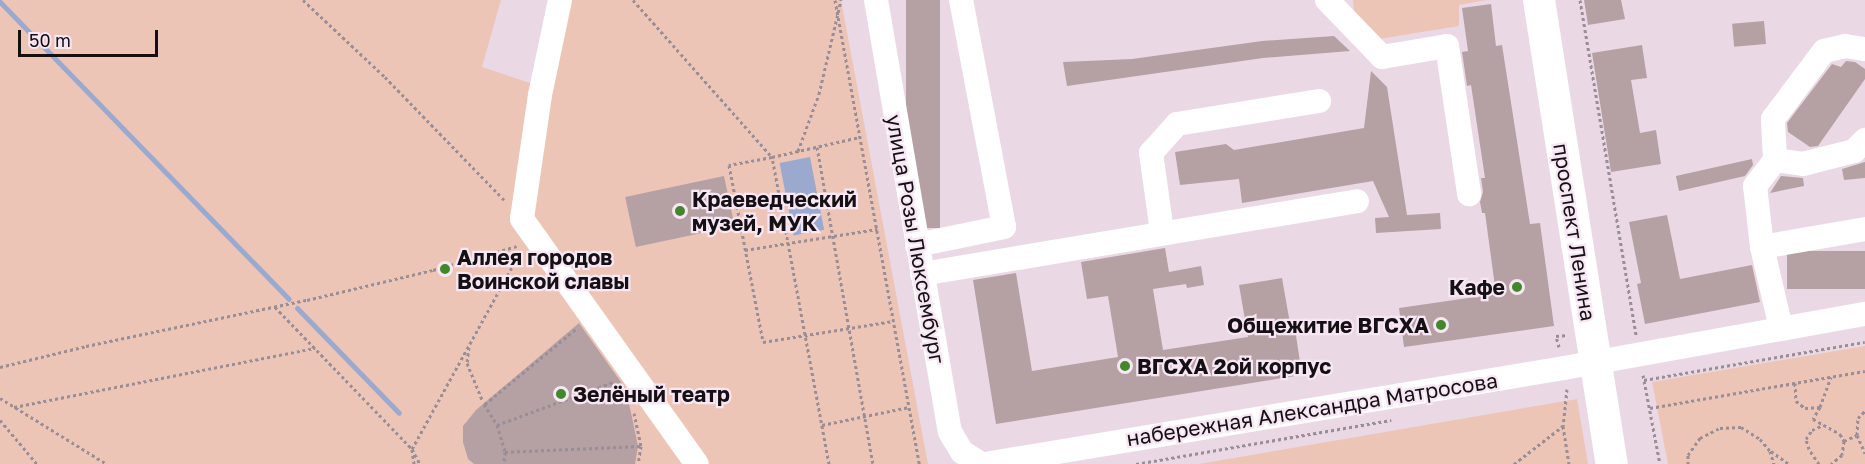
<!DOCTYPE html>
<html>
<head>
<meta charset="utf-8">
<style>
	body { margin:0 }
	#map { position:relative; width:1865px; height:464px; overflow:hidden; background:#ead9e5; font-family:"Golos Text",sans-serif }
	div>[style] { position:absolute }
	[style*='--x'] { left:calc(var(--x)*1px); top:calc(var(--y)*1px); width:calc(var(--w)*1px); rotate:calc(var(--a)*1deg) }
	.green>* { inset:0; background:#edc5b7 }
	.water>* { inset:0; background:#9ba9cf; transform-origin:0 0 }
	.stream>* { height:5px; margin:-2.5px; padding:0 2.5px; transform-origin:2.5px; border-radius:2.5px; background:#9ba9cf }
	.building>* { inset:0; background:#b5a0a3; transform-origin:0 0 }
	.path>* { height:3px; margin-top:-1.5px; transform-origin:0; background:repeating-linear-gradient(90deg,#998d96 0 3px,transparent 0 6px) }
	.minor>* { height:24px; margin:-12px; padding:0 12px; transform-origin:12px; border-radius:12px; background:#fff }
	.major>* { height:32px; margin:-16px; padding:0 16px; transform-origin:16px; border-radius:16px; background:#fff }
	.dots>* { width:16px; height:16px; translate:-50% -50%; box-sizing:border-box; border:3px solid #f7e6f3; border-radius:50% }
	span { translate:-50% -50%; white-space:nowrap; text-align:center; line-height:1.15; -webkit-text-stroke:4.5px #f7e6f3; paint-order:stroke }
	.poi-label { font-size:21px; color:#151014; font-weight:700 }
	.left { translate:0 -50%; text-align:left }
	.right { translate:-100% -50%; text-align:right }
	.street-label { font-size:21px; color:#151014 }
	.scale { position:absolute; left:18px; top:30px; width:140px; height:27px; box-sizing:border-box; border:3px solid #151014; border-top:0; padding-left:8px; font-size:18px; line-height:21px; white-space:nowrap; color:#151014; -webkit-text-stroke:4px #f7e6f3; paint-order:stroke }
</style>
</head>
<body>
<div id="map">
	<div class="green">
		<div style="clip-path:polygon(0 0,501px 0,482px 67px,548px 89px,566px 0,841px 0,928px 464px,0 464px)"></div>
		<div style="clip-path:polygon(1353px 0,1487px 0,1459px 5px,1459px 26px,1379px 39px,1355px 20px)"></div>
		<div style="clip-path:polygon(1865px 346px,1865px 464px,1668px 464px,1652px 382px)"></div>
		<div style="clip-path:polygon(1577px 399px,1588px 464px,1199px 464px)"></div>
	</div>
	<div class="water">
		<div style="left:810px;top:157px;width:74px;height:31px;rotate:79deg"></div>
	</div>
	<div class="stream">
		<div style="--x:0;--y:2;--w:414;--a:45.8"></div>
		<div style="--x:297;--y:308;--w:146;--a:45.8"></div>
	</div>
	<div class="building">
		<div style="left:906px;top:0;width:34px;height:228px"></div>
		<div style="clip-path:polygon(1584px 0,1621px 0,1625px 19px,1588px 25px)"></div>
		<div style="clip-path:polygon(1491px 4px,1496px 46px,1502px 45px,1530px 224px,1540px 223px,1554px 326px,1404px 347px,1399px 308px,1496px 294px,1485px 213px,1482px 213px,1480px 202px,1483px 192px,1481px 178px,1485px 178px,1471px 85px,1467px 86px,1462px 52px,1468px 51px,1462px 8px)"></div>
		<div style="left:1764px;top:21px;width:23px;height:32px;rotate:85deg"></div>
		<div style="clip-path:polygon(1334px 36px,1350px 51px,1263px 58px,1067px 86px,1063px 62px,1132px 59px,1262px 41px)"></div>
		<div style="clip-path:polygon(1642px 45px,1647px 78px,1631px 80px,1640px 133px,1656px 130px,1661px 164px,1611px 172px,1592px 53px)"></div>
		<div style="clip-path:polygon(1846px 61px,1855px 62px,1865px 69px,1865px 79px,1818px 146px,1810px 147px,1788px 132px,1787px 123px,1832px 64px,1841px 67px)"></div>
		<div style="clip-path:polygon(1371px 71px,1387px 87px,1407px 215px,1440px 213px,1441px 229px,1376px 233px,1375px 218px,1389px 217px,1373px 181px,1242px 203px,1239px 179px,1180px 185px,1175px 152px,1226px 144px,1234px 150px,1364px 128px)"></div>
		<div style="clip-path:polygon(1752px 159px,1753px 165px,1745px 176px,1679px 191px,1676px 176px)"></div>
		<div style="clip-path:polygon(1865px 162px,1865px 178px,1844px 180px,1842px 169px)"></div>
		<div style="left:724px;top:176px;width:51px;height:101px;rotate:78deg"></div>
		<div style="clip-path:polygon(1781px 176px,1803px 178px,1804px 186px,1770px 193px)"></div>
		<div style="clip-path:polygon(1667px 215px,1680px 279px,1752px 265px,1760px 302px,1645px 324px,1637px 284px,1641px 283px,1629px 222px)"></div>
		<div style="clip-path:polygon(1165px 248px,1169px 272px,1201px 266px,1204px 285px,1187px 288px,1186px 284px,1153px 289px,1163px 350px,1248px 337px,1239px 285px,1282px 278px,1291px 329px,1295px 329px,1302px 375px,996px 424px,973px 280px,1016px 273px,1032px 371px,1118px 357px,1108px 296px,1087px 299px,1081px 262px)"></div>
		<div style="left:1865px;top:251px;width:38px;height:78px;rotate:90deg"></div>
		<div style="clip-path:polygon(579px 323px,626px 389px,638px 446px,635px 464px,474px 464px,468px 459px,463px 442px,463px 426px,476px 410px)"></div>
	</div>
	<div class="path">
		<div style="--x:303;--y:0;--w:112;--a:43.2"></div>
		<div style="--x:385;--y:77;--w:171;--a:45.9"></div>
		<div style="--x:633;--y:0;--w:210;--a:48.5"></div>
		<div style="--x:835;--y:0;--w:472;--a:79.7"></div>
		<div style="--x:1580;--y:0;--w:341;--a:80.5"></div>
		<div style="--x:817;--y:147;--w:322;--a:80"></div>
		<div style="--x:798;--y:151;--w:61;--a:-69.8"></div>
		<div style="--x:819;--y:94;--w:97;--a:-76.8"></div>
		<div style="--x:772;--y:157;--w:44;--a:169.5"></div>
		<div style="--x:729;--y:165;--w:180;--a:79.1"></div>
		<div style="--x:763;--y:342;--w:132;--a:-9.2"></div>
		<div style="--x:745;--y:250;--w:134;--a:-9"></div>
		<div style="--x:275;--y:307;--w:197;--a:46"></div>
		<div style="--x:412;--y:449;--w:17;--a:62"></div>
		<div style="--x:469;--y:347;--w:16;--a:97"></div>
		<div style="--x:467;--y:363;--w:42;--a:67.7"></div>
		<div style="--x:1559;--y:347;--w:11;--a:-105"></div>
		<div style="--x:1556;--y:336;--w:12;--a:-5"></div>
		<div style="--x:0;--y:367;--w:89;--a:-13.7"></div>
		<div style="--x:86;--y:346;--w:226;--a:-11.8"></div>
		<div style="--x:307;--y:300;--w:130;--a:-13.4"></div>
		<div style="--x:433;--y:270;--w:87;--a:-15.9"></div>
		<div style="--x:1643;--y:375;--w:91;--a:79.2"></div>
		<div style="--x:1644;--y:380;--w:224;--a:-9.8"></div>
		<div style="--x:1795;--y:383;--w:18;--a:87"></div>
		<div style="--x:1796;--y:401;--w:11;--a:38"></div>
		<div style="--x:1805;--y:408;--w:15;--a:-4"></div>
		<div style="--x:1820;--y:407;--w:32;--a:-70"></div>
		<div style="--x:1567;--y:389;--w:37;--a:96"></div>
		<div style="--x:1563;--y:426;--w:38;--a:81"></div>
		<div style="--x:0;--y:398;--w:126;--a:31.7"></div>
		<div style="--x:484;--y:404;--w:25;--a:58"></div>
		<div style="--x:497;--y:425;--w:28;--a:73"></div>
		<div style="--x:505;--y:452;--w:12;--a:95"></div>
		<div style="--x:485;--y:404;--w:118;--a:-39.5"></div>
		<div style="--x:14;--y:407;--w:307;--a:-11.1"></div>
		<div style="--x:1820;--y:407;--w:14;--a:120"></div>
		<div style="--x:1813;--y:419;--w:31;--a:29"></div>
		<div style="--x:1840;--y:434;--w:8;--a:60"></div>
		<div style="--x:1844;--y:441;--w:14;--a:98"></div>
		<div style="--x:1842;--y:455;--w:14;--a:141"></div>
		<div style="--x:1650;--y:408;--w:218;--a:-9.8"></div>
		<div style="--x:634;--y:413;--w:34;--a:78"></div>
		<div style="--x:641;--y:446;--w:18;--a:99"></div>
		<div style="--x:0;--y:420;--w:57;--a:49.9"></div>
		<div style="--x:497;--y:425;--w:124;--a:-20.3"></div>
		<div style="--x:822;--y:425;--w:89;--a:-11.7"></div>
		<div style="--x:1857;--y:435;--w:20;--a:66"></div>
		<div style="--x:1844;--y:441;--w:14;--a:-25"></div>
		<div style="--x:1857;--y:435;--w:17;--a:-87"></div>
		<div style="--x:1858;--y:418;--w:10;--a:-45"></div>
		<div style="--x:1771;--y:451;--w:22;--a:36"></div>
		<div style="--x:505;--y:452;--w:136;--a:-2.5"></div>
		<div style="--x:414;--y:464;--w:15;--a:-98"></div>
		<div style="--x:412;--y:449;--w:226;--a:-61.2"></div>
		<div style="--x:829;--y:464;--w:312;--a:-100.5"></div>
		<div style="--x:772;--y:157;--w:90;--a:-12.8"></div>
		<div style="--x:1136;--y:464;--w:259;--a:-9.8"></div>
		<div style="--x:1514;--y:464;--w:62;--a:-37.8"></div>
		<div style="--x:1688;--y:464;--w:9;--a:-90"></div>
		<div style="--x:1688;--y:455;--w:21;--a:-55"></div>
		<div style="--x:1700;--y:438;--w:22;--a:-27"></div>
		<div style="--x:1720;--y:428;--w:21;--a:-3"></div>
		<div style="--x:1741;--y:427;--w:22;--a:32"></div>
		<div style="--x:1760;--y:439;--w:16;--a:50"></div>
		<div style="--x:1770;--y:451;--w:14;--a:73"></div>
		<div style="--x:1819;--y:464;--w:18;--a:-124"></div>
		<div style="--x:1809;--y:449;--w:10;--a:-107"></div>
		<div style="--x:1806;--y:439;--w:11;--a:-56"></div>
		<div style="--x:1812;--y:430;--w:12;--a:-24"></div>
	</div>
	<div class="minor">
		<div style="--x:560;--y:0;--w:97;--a:101.9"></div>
		<div style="--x:540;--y:95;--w:125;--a:98.3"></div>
		<div style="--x:522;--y:219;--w:301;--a:54.5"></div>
		<div style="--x:876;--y:0;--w:438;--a:80.3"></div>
		<div style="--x:950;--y:432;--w:23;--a:59"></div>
		<div style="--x:962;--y:452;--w:22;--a:32"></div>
		<div style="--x:1327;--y:0;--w:79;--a:46"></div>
		<div style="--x:1382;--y:57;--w:66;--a:-9.6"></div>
		<div style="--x:1447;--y:46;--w:150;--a:81.5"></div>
		<div style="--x:1775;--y:160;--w:28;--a:8"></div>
		<div style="--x:1803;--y:164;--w:53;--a:-14.3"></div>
		<div style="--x:1854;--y:151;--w:16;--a:-45"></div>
		<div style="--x:1162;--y:232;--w:80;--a:-97.9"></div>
		<div style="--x:1151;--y:153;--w:39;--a:-48"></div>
		<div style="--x:1177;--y:124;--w:144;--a:-9.2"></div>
		<div style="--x:917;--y:245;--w:89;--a:-11.7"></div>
		<div style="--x:1004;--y:227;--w:231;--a:-100.7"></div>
		<div style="--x:1762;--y:247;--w:105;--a:-9.9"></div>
		<div style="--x:922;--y:274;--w:441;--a:-9.5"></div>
		<div style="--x:1781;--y:328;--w:83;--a:-103.2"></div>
		<div style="--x:1762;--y:247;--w:61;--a:-96.5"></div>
		<div style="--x:1755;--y:186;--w:33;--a:-52"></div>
		<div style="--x:1775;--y:160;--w:41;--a:-92.8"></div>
		<div style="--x:1773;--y:119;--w:85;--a:-53.1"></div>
		<div style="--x:1824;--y:51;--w:22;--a:-13"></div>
		<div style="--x:1845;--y:46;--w:20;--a:9"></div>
		<div style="--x:985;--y:464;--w:587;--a:-9.41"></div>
		<div style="--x:1564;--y:368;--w:306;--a:-10.2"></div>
	</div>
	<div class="major">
		<div style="--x:1539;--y:0;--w:470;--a:81.1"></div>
	</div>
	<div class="dots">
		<div style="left:680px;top:211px;background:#42872c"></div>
		<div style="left:445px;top:269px;background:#42872c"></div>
		<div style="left:1517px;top:287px;background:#42872c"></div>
		<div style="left:1441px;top:325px;background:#42872c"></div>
		<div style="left:1125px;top:366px;background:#42872c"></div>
		<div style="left:561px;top:394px;background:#42872c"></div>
	</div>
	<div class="poi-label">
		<span class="left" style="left:692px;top:211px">Краеведческий<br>музей, МУК</span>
		<span class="left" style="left:457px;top:269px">Аллея городов<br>Воинской славы</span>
		<span class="right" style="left:1505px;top:287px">Кафе</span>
		<span class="right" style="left:1429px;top:325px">Общежитие ВГСХА</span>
		<span class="left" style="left:1137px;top:366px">ВГСХА 2ой корпус</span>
		<span class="left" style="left:573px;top:394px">Зелёный театр</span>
	</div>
	<div class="street-label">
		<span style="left:1575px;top:232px;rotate:81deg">проспект Ленина</span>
		<span style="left:916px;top:239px;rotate:80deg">улица Розы Люксембург</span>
		<span style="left:1312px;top:409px;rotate:-9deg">набережная Александра Матросова</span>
	</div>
	<div class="scale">50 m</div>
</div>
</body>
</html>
